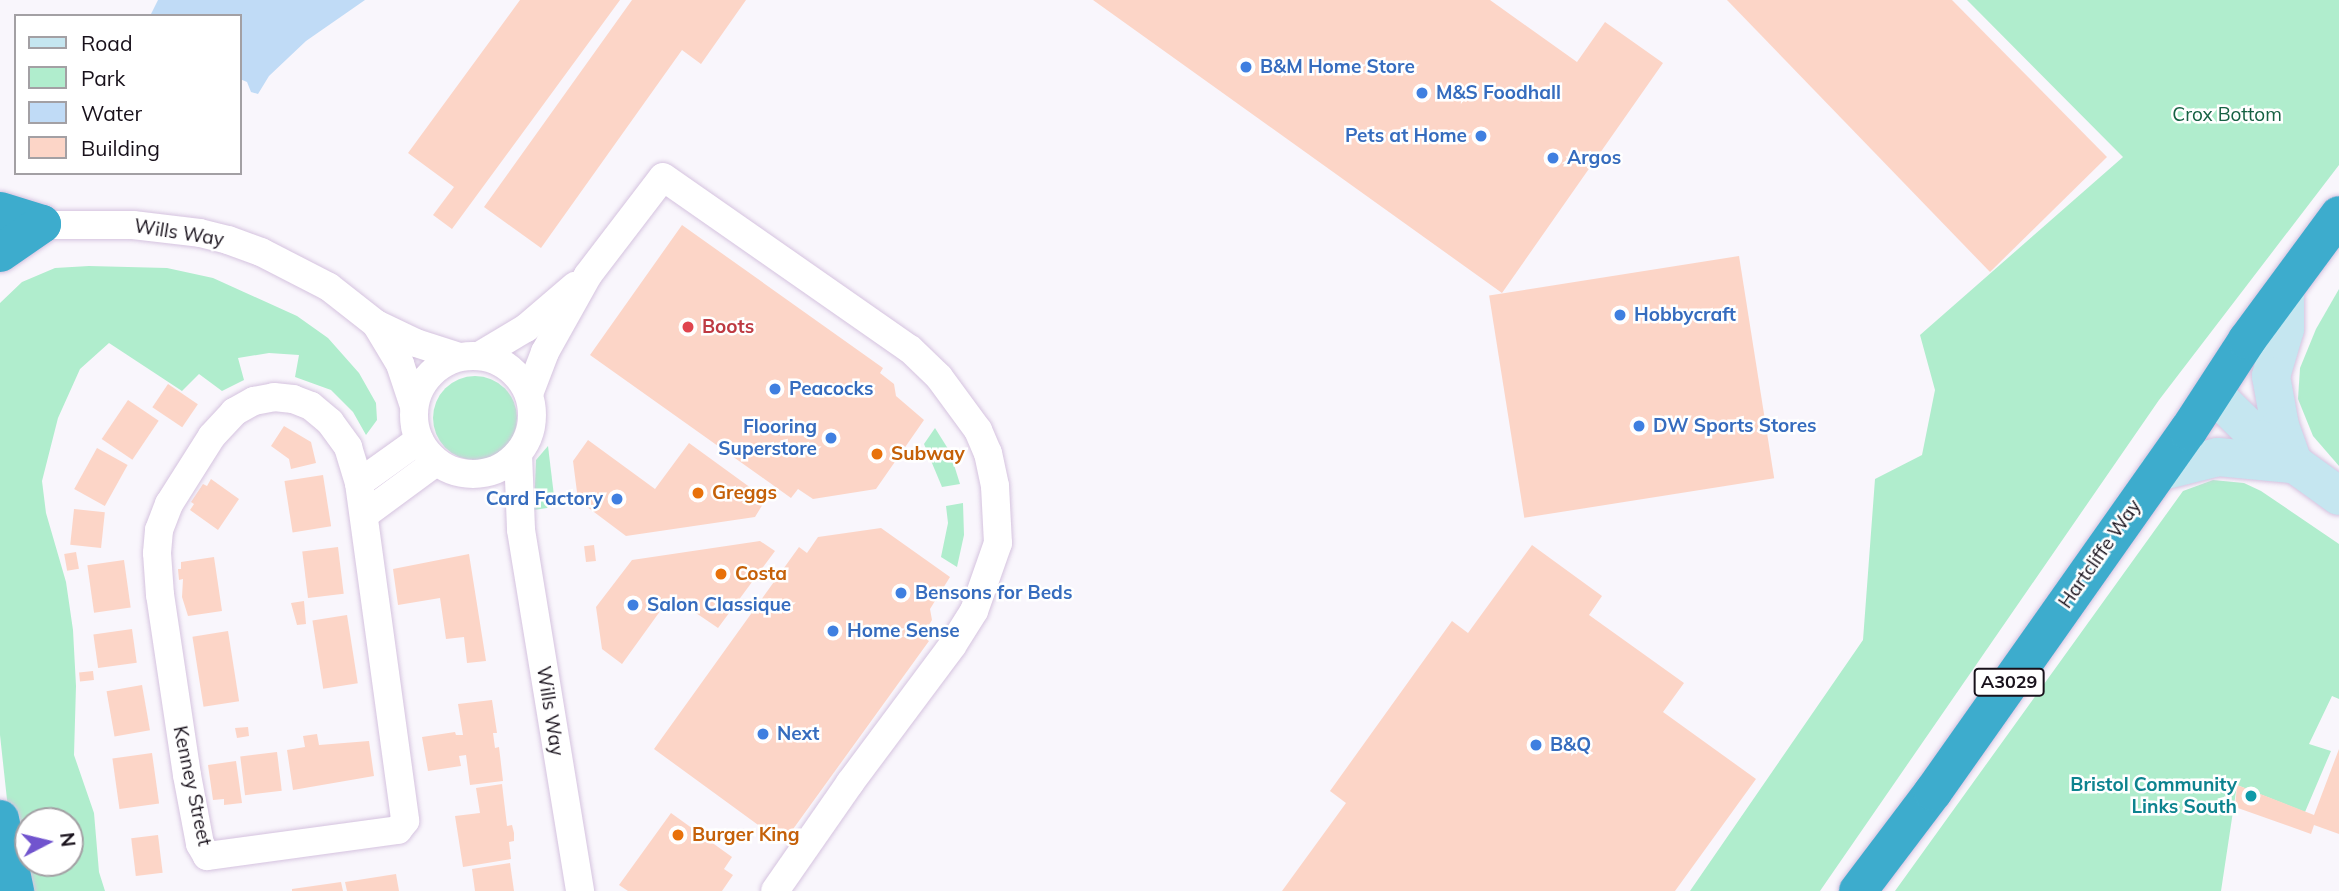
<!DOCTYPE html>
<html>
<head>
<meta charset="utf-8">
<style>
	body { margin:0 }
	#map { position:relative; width:2339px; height:891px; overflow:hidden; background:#f9f6fc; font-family:Mulish,sans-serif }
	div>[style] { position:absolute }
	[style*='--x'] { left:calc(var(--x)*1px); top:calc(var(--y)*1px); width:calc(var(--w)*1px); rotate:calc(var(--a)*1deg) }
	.green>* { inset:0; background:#b0edcd }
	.round { border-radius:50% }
	.water>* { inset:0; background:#c0dbf6 }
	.building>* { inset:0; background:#fcd5c7; transform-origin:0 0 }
	.roads { filter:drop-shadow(0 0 2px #d5c3df) drop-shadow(0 0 2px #d5c3df) }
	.street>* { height:28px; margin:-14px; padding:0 14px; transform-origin:14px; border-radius:14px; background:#fff }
	.street>.ring { margin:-14px; padding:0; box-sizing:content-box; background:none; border:28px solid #fff; border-radius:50% }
	.secondary>* { height:38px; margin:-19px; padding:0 19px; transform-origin:19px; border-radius:19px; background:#c5e6f0 }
	.highway>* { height:38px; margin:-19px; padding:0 19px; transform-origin:19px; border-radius:19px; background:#3daccd }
	.dots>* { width:19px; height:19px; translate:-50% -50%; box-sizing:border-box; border:4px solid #fff; border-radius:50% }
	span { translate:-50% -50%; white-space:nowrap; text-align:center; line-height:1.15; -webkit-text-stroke:5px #fff; paint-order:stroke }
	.shield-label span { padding:2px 5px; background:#fff; border:2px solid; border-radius:5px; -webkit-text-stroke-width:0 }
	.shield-label { font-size:18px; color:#18111b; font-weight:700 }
	.shop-label { font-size:19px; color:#366cbe; font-weight:700 }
	.left { translate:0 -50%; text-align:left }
	.right { translate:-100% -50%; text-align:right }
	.park-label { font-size:19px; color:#166143 }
	.street-label { font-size:19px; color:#18111b }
	.health-label { font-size:19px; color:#be3a42; font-weight:700 }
	.food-label { font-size:19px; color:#c56008; font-weight:700 }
	.culture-label { font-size:19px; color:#0d838f; font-weight:700 }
	.legend { position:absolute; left:14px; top:14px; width:228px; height:161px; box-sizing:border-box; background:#fff; border:2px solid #a3a0a4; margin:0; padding:9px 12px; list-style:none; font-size:21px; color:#18111b }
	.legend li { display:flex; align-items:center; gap:14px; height:35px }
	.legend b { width:35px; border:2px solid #a3a0a4 }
	.north { position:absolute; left:14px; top:807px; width:70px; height:70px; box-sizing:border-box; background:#fff; border:2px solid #a3a0a4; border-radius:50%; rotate:83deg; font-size:19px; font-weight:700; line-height:28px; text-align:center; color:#18111b }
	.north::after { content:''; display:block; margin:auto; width:24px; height:32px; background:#7154ce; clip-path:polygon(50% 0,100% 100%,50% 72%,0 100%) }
</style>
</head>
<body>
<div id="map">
	<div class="green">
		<div style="clip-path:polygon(1967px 0,2339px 0,2339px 165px,2159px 400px,1820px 891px,1690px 891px,1863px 640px,1875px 479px,1922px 455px,1935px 390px,1920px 335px,2123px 157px)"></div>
		<div style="clip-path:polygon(evenodd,89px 266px,167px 268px,213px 278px,297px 316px,328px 338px,359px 373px,376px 403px,377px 420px,366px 435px,353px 412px,331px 390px,295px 377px,299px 355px,269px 353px,238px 358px,244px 380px,222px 391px,199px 374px,182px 391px,109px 343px,80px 369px,58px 418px,42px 481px,46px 513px,66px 582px,73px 630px,76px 686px,74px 755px,94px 813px,99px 872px,105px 891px,22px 891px,12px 846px,0 735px,0 303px,22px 282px,55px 268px,89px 266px,28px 821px,70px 821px,70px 863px,28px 863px,28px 821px)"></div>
		<div style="clip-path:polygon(2339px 289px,2339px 466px,2313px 436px,2298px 399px,2300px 368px,2316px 329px)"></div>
		<div class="round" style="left:433px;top:376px;width:84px;height:84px"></div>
		<div style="clip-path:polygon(935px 428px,950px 452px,960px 484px,942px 487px,924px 444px)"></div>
		<div style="clip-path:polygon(548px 446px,554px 496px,547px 508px,534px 510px,536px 460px)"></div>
		<div style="clip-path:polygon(2213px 480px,2244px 483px,2261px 491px,2339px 544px,2339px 699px,2332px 696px,2309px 744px,2331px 751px,2305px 812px,2237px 785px,2221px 891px,1895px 891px,2183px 491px)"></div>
		<div style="clip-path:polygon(963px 503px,964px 535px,957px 567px,941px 557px,948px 523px,946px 506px)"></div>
	</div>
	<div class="water">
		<div style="clip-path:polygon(158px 0,365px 0,306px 41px,269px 76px,258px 94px,251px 92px,247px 82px,240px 79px,240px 16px,150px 16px)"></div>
	</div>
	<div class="building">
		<div style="clip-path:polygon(520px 0,620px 0,452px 229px,433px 215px,454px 187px,408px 153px)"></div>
		<div style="clip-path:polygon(632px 0,746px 0,701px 64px,682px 50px,541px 248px,484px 207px)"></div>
		<div style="clip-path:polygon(1093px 0,1490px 0,1577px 62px,1605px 22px,1663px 63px,1502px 293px)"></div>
		<div style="clip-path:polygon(1727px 0,1952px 0,2107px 157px,1990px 272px)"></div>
		<div style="clip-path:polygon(682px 225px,883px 368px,880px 373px,894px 384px,896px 396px,924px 420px,876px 489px,813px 499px,798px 489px,791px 498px,590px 355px)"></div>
		<div style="left:1739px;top:256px;width:225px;height:253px;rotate:81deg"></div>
		<div style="left:168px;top:384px;width:36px;height:28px;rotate:34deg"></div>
		<div style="left:128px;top:400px;width:37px;height:47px;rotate:34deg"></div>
		<div style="clip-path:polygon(284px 426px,311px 442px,316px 463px,291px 469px,289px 459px,271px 446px)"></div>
		<div style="clip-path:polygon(588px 440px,655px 489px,689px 443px,766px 499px,755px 517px,626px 536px,578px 500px,573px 461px)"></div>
		<div style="left:97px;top:448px;width:35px;height:47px;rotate:29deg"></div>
		<div style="left:323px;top:475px;width:52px;height:39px;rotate:81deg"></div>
		<div style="clip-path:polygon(211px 479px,239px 499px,218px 530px,190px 510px,194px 504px,191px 502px,203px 484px,207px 486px)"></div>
		<div style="left:74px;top:509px;width:31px;height:36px;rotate:6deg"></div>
		<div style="clip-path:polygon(881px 528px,950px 577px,930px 609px,932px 620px,922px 636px,929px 641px,783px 843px,654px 749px,799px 547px,807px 553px,818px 537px)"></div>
		<div style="clip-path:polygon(760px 541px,775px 551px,718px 628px,671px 596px,622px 664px,602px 649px,596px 607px,632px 560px)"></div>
		<div style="left:594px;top:545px;width:16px;height:10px;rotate:83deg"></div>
		<div style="clip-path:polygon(1532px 545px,1602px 596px,1589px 615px,1684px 683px,1663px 712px,1756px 779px,1675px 891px,1282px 891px,1346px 803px,1330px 791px,1452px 621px,1468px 633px)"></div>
		<div style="left:338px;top:547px;width:47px;height:36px;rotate:83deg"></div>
		<div style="left:76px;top:552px;width:17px;height:12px;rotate:80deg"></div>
		<div style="clip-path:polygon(469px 554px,486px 661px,467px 663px,464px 637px,446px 639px,440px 598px,398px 605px,393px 569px)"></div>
		<div style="clip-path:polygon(214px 557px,222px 611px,188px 616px,182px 597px,183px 579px,179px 580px,178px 569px,181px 569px,181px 562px)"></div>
		<div style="left:124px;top:560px;width:48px;height:37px;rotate:82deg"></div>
		<div style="clip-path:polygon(304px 601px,306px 624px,297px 625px,291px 603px)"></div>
		<div style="left:347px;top:615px;width:69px;height:35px;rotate:81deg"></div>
		<div style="left:132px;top:629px;width:34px;height:39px;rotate:82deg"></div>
		<div style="left:228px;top:631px;width:71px;height:36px;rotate:81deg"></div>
		<div style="left:93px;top:671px;width:9px;height:14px;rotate:84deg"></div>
		<div style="left:142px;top:685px;width:46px;height:36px;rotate:80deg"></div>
		<div style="clip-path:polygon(492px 700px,497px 733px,493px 733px,495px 748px,499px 747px,503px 781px,470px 785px,466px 755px,459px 756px,461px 766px,428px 771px,422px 737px,455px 732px,456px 735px,463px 735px,458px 704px)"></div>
		<div style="clip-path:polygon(248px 727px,249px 736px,237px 738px,235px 728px)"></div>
		<div style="clip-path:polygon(317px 734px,319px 745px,369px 741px,374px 776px,293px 790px,287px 750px,305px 747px,303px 736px)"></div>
		<div style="clip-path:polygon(2339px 749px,2339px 834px,2314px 825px,2311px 834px,2235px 807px,2237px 785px,2314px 815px)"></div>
		<div style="left:277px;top:752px;width:39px;height:37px;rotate:83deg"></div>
		<div style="left:152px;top:753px;width:51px;height:40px;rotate:82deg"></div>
		<div style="clip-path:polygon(236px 761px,242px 803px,224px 805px,224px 799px,213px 800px,208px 765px)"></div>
		<div style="clip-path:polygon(502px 784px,507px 826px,512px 825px,514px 833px,514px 841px,509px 842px,511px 859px,463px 867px,455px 816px,480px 813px,476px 788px)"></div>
		<div style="clip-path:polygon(671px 813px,732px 857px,724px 869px,733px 875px,722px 891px,628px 891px,619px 885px)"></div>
		<div style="left:158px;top:835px;width:38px;height:27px;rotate:83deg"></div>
		<div style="clip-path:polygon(510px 863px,514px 891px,475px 891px,472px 869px)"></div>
		<div style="clip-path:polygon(396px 874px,399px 891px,347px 891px,345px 882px)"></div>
		<div style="clip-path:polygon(341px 882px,343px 891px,292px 891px,292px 889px)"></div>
	</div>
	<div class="roads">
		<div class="street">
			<div style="--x:24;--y:225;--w:109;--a:0"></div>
			<div style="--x:133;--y:225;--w:67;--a:6.8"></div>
			<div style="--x:200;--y:233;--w:29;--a:14"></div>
			<div style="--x:228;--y:240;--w:35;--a:20"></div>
			<div style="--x:261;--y:252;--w:76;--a:27.2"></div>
			<div style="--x:329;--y:287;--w:60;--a:38.2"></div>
			<div style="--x:376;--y:324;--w:44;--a:25.4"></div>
			<div style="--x:416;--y:343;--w:45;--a:18"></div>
			<div style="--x:376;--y:324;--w:47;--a:59"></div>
			<div style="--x:400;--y:364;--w:44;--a:71.6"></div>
			<div class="ring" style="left:414px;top:356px;width:90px;height:90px"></div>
			<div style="--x:479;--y:356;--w:55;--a:-30.8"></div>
			<div style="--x:526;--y:328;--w:65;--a:-40.6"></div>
			<div style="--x:529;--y:394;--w:45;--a:-69.1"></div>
			<div style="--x:545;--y:352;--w:88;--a:-60.8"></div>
			<div style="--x:588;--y:275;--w:123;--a:-52.6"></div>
			<div style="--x:663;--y:177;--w:301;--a:34.9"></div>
			<div style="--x:910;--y:349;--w:40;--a:44"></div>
			<div style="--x:939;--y:377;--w:66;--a:53.7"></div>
			<div style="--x:978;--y:430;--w:25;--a:67"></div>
			<div style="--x:988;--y:453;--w:34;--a:78"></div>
			<div style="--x:995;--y:486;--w:57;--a:87"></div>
			<div style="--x:998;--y:543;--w:72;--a:109.4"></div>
			<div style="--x:974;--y:611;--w:41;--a:122.2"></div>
			<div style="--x:952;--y:646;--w:171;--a:126.7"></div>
			<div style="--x:850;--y:783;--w:131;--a:124.8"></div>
			<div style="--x:274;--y:397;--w:19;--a:6"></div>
			<div style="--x:293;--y:399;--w:19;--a:21"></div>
			<div style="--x:311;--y:406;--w:25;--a:40"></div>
			<div style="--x:330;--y:422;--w:31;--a:54"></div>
			<div style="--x:348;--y:447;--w:38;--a:73"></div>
			<div style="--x:359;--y:483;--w:341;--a:82.2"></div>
			<div style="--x:405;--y:821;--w:11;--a:128"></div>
			<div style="--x:398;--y:830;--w:193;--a:172.2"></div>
			<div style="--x:207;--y:856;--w:14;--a:-120"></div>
			<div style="--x:200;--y:844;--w:70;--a:-100.7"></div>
			<div style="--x:187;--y:775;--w:182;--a:-98.5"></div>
			<div style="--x:160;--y:595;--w:42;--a:-94.1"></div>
			<div style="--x:157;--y:553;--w:23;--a:-85"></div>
			<div style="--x:159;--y:530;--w:28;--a:-69"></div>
			<div style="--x:169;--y:504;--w:80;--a:-57.7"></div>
			<div style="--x:212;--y:436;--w:33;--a:-47"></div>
			<div style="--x:234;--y:412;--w:23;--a:-29"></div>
			<div style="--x:254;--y:401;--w:20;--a:-11"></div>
			<div style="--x:518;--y:454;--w:76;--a:87.7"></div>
			<div style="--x:521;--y:530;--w:366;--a:80.7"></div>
			<div style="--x:359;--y:483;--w:74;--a:-35.6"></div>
			<div style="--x:364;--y:515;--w:89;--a:-36.4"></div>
		</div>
		<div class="secondary">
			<div style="--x:2285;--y:289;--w:40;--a:90"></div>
			<div style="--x:2285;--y:329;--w:49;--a:106.6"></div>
			<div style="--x:2271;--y:376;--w:51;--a:79.8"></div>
			<div style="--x:2280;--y:426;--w:41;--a:70.3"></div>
			<div style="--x:2213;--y:393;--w:66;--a:44.4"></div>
			<div style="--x:2260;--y:439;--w:97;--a:35.8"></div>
			<div style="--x:2158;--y:472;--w:62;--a:-14"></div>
			<div style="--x:2218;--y:457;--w:74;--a:5.4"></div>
		</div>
		<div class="highway">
			<div style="--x:0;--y:211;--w:44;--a:17.2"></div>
			<div style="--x:0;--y:253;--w:51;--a:-34.6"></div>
			<div style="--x:0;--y:819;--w:74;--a:78.2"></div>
			<div style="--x:1858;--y:891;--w:124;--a:-52.9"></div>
			<div style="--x:1933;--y:792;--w:442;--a:-54.8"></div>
			<div style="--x:2188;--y:431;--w:108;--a:-57"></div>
			<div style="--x:2247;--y:340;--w:155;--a:-53.6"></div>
		</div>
	</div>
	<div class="dots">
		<div style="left:1246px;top:67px;background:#3f7fe0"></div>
		<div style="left:1422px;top:93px;background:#3f7fe0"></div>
		<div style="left:1481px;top:136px;background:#3f7fe0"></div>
		<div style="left:1553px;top:158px;background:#3f7fe0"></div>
		<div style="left:1620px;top:315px;background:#3f7fe0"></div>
		<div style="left:688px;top:327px;background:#e0444e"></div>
		<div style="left:775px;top:389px;background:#3f7fe0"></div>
		<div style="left:1639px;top:426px;background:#3f7fe0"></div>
		<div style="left:831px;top:438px;background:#3f7fe0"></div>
		<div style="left:877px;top:454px;background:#e8710a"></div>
		<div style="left:698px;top:493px;background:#e8710a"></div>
		<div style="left:617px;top:499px;background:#3f7fe0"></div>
		<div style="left:721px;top:574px;background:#e8710a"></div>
		<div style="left:901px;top:593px;background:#3f7fe0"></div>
		<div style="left:633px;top:605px;background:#3f7fe0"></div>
		<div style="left:833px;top:631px;background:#3f7fe0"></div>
		<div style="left:763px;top:734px;background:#3f7fe0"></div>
		<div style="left:1536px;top:745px;background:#3f7fe0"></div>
		<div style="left:2251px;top:796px;background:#0f9aa8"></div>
		<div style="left:678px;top:835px;background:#e8710a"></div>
	</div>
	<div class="shield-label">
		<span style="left:2009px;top:682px">A3029</span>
	</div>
	<div class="shop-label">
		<span class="left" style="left:1260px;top:67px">B&amp;M Home Store</span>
		<span class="left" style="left:1436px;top:93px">M&amp;S Foodhall</span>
		<span class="right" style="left:1467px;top:136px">Pets at Home</span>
		<span class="left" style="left:1567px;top:158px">Argos</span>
		<span class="left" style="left:1634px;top:315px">Hobbycraft</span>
		<span class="left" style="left:789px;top:389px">Peacocks</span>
		<span class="left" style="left:1653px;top:426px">DW Sports Stores</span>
		<span class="right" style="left:817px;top:438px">Flooring<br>Superstore</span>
		<span class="right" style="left:603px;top:499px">Card Factory</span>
		<span class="left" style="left:915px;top:593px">Bensons for Beds</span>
		<span class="left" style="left:647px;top:605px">Salon Classique</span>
		<span class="left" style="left:847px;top:631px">Home Sense</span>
		<span class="left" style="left:777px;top:734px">Next</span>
		<span class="left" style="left:1550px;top:745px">B&amp;Q</span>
	</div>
	<div class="park-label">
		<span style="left:2227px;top:115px">Crox Bottom</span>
	</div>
	<div class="street-label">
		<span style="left:179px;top:233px;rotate:9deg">Wills Way</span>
		<span style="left:2100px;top:554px;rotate:-55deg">Hartcliffe Way</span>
		<span style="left:550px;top:711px;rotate:81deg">Wills Way</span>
		<span style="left:192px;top:786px;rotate:78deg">Kenney Street</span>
	</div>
	<div class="health-label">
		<span class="left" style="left:702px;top:327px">Boots</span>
	</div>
	<div class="food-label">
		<span class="left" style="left:891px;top:454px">Subway</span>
		<span class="left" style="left:712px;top:493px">Greggs</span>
		<span class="left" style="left:735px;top:574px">Costa</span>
		<span class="left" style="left:692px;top:835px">Burger King</span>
	</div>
	<div class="culture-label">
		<span class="right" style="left:2237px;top:796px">Bristol Community<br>Links South</span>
	</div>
	<ul class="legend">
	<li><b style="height:9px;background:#c5e6f0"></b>Road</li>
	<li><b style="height:19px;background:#b0edcd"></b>Park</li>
	<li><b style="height:19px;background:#c0dbf6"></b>Water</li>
	<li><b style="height:19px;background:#fcd5c7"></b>Building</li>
	</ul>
	<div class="north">N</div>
</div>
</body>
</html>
